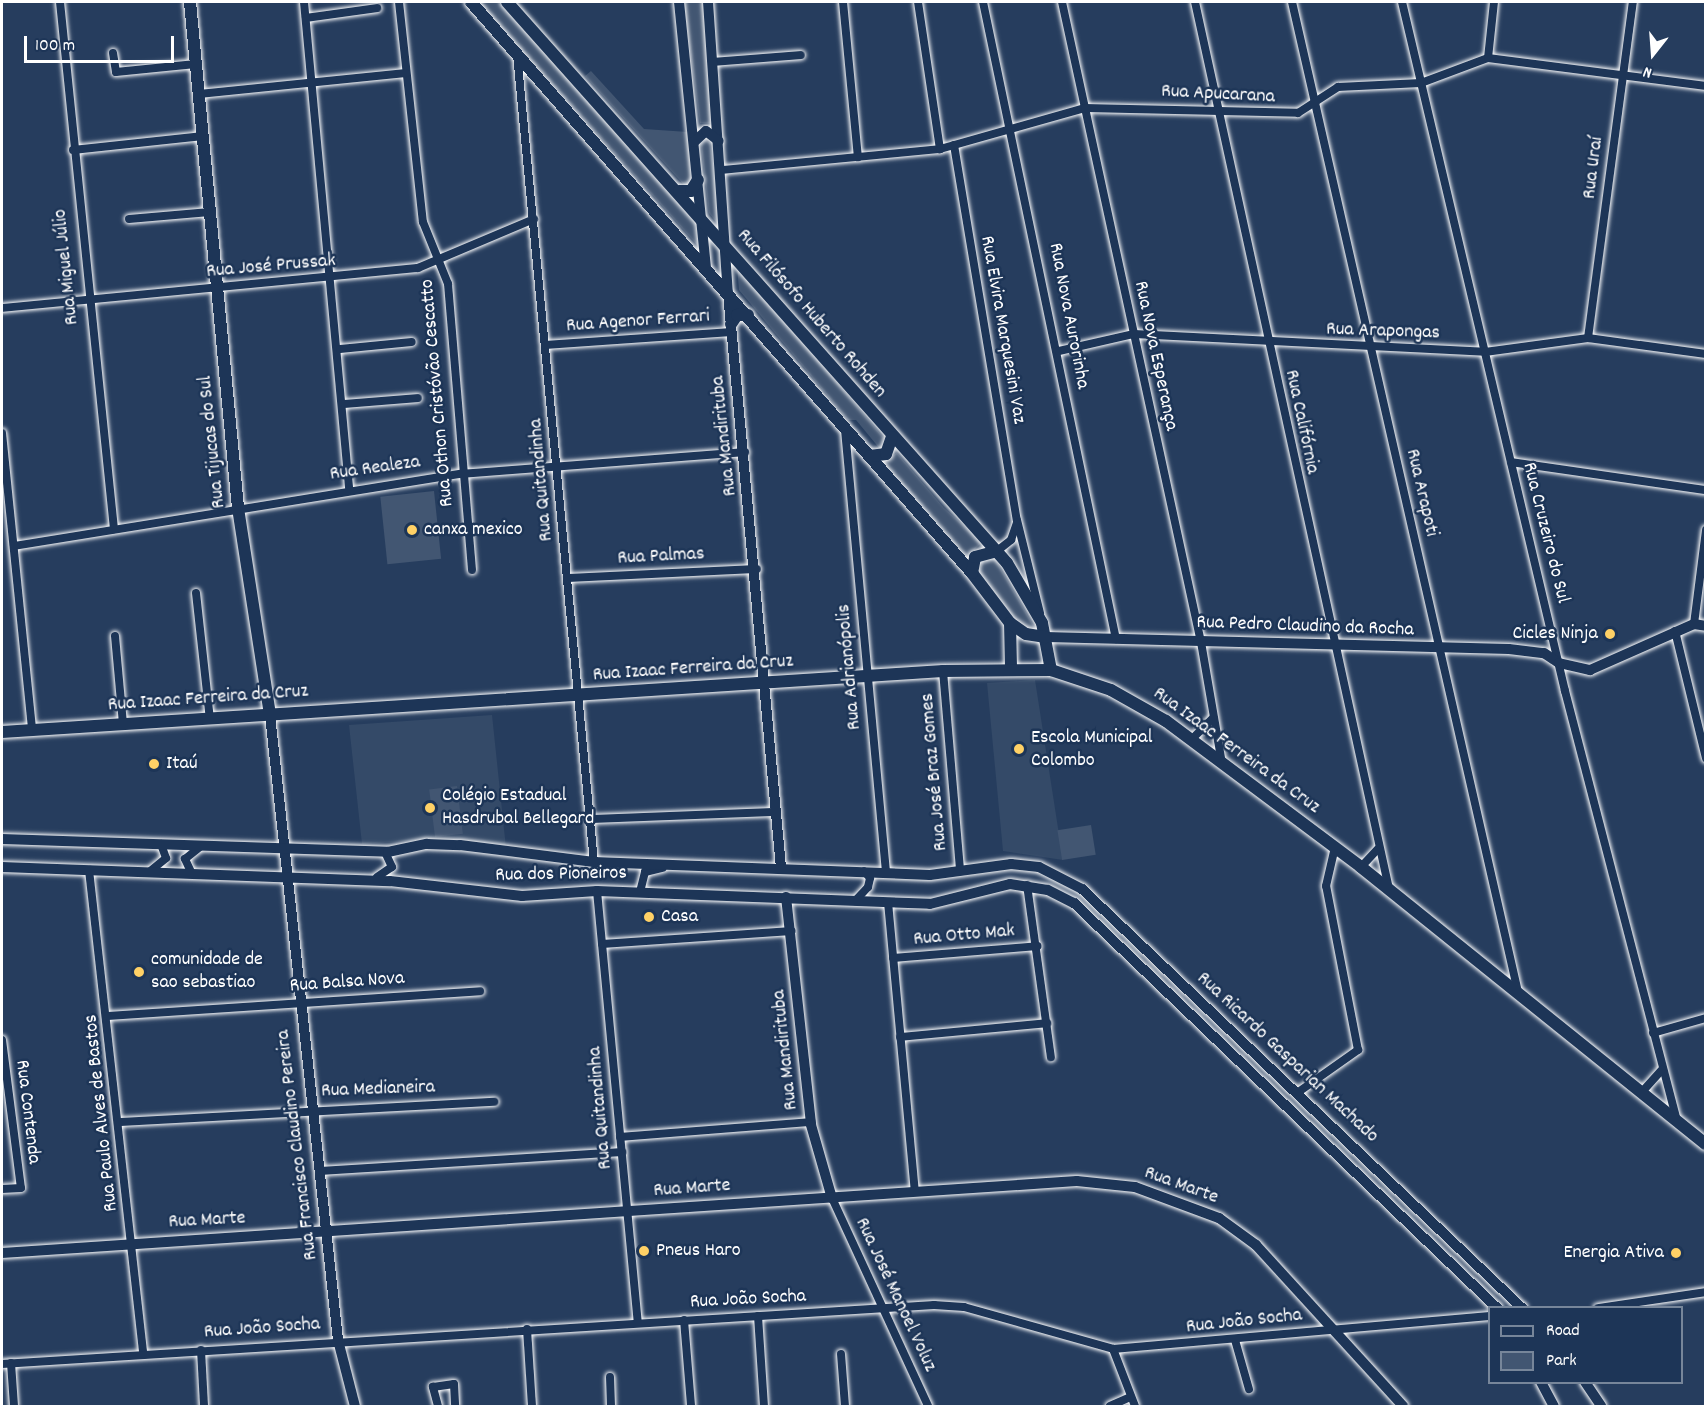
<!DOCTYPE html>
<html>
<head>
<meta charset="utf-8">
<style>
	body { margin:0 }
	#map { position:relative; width:1707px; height:1408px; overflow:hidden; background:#263d5e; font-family:Dekko,sans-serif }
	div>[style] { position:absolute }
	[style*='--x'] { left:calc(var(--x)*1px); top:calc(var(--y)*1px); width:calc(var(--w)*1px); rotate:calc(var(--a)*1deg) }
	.built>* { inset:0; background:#344a68 }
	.green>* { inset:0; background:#425672; transform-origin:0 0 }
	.stream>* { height:3px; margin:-1.5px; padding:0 1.5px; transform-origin:1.5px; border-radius:1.5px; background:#67788e }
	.roads { filter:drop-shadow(0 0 2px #fff) drop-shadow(0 0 2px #fff) }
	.minor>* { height:8px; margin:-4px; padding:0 4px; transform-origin:4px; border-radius:4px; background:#1d3557 }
	.tertiary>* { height:10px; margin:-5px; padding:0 5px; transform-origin:5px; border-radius:5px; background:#1d3557 }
	.secondary>* { height:12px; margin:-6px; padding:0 6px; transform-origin:6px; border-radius:6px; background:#1d3557 }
	.dots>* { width:16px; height:16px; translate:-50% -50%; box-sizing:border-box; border:3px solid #1d3557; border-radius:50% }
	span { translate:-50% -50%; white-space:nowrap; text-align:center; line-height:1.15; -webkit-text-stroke:5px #1d3557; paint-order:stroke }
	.street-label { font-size:20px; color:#fff }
	.poi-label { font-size:20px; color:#fff }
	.left { translate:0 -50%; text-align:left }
	.right { translate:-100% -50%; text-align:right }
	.frame { position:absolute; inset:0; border:3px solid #fff; pointer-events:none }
	.legend { position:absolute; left:1488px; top:1306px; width:195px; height:78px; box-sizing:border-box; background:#1d3557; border:2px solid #77869a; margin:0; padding:8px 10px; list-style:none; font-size:18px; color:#fff }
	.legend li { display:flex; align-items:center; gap:12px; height:30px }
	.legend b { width:30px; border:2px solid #77869a }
	.north { position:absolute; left:1623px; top:24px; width:60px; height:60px; -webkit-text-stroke:4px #1d3557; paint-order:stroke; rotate:197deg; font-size:16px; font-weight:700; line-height:24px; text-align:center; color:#fff }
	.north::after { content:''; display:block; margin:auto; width:21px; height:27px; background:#fff; clip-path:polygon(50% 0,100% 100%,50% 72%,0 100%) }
	.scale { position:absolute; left:24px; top:36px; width:150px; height:27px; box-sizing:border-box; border:3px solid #fff; border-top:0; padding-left:8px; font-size:18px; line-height:21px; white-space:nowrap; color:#fff; -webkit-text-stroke:4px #1d3557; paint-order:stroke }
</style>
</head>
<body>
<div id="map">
	<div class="built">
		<div style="clip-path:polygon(1035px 680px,1063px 860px,1003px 851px,987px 683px)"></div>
		<div style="clip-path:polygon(492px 715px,506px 848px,434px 839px,362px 844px,349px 725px)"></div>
	</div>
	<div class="green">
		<div style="clip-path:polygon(479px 2px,498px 2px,700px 223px,699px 247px)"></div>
		<div style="clip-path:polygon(684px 2px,704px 2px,711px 123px,700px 123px)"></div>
		<div style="clip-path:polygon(591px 71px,644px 129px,688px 132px,691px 182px,686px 187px,585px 76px)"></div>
		<div style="clip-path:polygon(705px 140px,710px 143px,721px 228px,709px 213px,701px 144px)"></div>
		<div style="clip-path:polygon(737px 265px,888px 443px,888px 448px,880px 449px,856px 420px,848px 420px,739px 290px)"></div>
		<div style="clip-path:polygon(897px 453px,944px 508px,982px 542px,967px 557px,883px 462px)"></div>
		<div style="left:434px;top:491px;width:68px;height:54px;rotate:84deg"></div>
		<div style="clip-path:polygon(983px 559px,995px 559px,1036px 630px,1026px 633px,979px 574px)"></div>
		<div style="left:457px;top:786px;width:48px;height:28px;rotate:83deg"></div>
		<div style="left:1091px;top:825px;width:30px;height:34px;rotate:81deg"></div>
	</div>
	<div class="stream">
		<div style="--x:1703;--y:1406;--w:3;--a:-18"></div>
	</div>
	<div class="roads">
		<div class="minor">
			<div style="--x:60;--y:2;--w:530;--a:84.15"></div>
			<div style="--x:304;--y:2;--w:489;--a:84.7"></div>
			<div style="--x:399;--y:2;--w:221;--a:83.8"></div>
			<div style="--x:423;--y:222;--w:67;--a:68"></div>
			<div style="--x:448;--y:284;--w:287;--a:85.2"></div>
			<div style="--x:843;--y:2;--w:156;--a:84.5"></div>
			<div style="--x:918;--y:2;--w:149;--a:81.5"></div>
			<div style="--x:983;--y:2;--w:651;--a:78.21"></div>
			<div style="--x:1062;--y:2;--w:655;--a:77.75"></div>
			<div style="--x:1201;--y:642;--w:123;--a:80.2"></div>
			<div style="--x:1195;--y:2;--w:908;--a:77.66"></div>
			<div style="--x:1292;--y:2;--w:1015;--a:77.14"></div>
			<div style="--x:1402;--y:2;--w:708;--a:76.69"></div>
			<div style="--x:1565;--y:691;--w:443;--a:75.4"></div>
			<div style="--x:306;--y:18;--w:72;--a:-8"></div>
			<div style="--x:113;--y:53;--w:19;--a:81"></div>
			<div style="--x:116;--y:72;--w:80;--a:-5.7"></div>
			<div style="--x:517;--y:54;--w:812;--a:84.56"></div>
			<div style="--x:1488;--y:58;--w:56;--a:-83.9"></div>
			<div style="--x:713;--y:62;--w:88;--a:-4.5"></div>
			<div style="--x:199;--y:94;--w:208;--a:-5.8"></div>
			<div style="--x:954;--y:145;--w:380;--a:80.5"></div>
			<div style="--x:1017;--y:520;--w:96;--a:76.1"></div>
			<div style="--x:73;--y:150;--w:131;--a:-6.1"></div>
			<div style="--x:722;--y:170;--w:219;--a:-5.5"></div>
			<div style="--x:940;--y:149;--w:151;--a:-15.8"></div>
			<div style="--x:1085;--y:108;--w:213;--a:1.3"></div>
			<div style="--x:1298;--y:113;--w:48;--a:-33"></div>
			<div style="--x:1338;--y:87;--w:83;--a:-2.8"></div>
			<div style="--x:1421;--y:83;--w:72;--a:-20.5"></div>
			<div style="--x:1488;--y:58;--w:220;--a:7.3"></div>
			<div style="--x:129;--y:219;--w:81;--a:-4.9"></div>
			<div style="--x:2;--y:308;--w:418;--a:-5.5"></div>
			<div style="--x:418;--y:268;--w:126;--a:-22.9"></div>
			<div style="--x:1588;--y:338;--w:339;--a:-82.4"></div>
			<div style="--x:545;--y:345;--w:187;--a:-4"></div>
			<div style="--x:340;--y:349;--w:72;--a:-5.6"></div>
			<div style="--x:1059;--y:351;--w:77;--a:-12.8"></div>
			<div style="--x:1134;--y:334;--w:351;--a:2.9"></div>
			<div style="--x:1485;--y:352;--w:104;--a:-7.7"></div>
			<div style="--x:1588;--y:338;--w:119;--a:7.7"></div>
			<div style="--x:345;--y:404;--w:73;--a:-4.7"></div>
			<div style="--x:845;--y:430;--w:443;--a:84.7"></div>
			<div style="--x:2;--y:433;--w:299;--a:84.2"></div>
			<div style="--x:1511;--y:462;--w:197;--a:8.2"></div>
			<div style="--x:14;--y:546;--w:453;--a:-9.2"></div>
			<div style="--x:461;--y:474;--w:285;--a:-4.4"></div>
			<div style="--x:997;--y:551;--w:18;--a:-38"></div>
			<div style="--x:1011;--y:540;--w:18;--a:-71"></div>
			<div style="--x:567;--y:578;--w:190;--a:-2.7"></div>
			<div style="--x:196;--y:593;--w:127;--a:83.7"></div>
			<div style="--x:1694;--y:624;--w:95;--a:-82.7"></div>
			<div style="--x:1675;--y:631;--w:131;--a:76.3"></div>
			<div style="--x:115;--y:636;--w:88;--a:84.8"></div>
			<div style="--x:943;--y:671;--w:201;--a:85.1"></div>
			<div style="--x:1191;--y:740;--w:31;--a:-45"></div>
			<div style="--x:590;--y:819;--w:185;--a:-2.2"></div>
			<div style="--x:1361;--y:867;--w:25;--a:-47"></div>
			<div style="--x:89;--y:870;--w:487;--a:83.6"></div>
			<div style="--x:149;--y:872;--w:22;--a:-39"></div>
			<div style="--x:166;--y:858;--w:15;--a:-110"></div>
			<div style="--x:192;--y:874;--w:17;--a:-115"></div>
			<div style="--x:185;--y:859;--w:19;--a:-39"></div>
			<div style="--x:377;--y:877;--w:18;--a:-34"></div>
			<div style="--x:392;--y:867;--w:17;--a:-115"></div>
			<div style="--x:1027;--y:885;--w:174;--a:82.1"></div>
			<div style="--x:597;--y:891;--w:434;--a:84.6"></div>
			<div style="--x:640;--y:892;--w:21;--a:-76"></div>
			<div style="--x:645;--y:872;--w:18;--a:-13"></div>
			<div style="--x:855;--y:901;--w:19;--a:-47"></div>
			<div style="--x:868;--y:887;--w:9;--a:-77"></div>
			<div style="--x:870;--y:878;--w:9;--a:-131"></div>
			<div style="--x:888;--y:902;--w:291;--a:84.7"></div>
			<div style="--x:602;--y:944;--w:190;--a:-3.9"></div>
			<div style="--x:893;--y:958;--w:145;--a:-4.7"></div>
			<div style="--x:108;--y:1016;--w:373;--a:-3.8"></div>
			<div style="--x:1653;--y:1033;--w:55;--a:-15.8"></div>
			<div style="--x:900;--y:1037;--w:148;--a:-5.4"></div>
			<div style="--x:2;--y:1040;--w:149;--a:82.7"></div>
			<div style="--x:21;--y:1188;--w:19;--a:177"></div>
			<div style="--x:1297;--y:1093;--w:75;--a:-35.2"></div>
			<div style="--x:1358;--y:1050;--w:167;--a:-101"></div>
			<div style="--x:1326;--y:886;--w:40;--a:-77"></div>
			<div style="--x:1641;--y:1093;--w:31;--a:-48"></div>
			<div style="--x:120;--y:1122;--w:375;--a:-3.1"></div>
			<div style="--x:620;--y:1137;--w:192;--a:-4.5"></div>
			<div style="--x:320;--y:1171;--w:303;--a:-3.6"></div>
			<div style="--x:832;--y:1198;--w:229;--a:65.2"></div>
			<div style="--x:1598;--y:1308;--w:109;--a:-8.4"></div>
			<div style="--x:758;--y:1316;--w:90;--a:86.2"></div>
			<div style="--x:684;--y:1320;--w:86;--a:85.3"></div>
			<div style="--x:527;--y:1329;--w:77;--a:86.3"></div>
			<div style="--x:1235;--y:1340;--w:51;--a:74.1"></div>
			<div style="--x:1113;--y:1349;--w:61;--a:68.9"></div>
			<div style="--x:201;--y:1350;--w:56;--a:86.9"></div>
			<div style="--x:841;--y:1354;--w:52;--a:85.6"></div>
			<div style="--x:11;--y:1363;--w:43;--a:86"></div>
			<div style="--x:2;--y:1364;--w:934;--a:-3.62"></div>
			<div style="--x:934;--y:1305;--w:30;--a:4"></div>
			<div style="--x:964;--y:1307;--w:155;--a:15.7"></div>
			<div style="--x:1113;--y:1349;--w:378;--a:-5"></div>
			<div style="--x:610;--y:1377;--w:29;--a:88"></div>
			<div style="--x:438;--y:1406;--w:20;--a:-105"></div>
			<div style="--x:433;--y:1387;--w:21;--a:-8"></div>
			<div style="--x:454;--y:1384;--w:22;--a:87"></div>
			<div style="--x:1110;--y:1406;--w:22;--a:-24"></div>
		</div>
		<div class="tertiary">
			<div style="--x:679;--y:2;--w:269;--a:84.2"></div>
			<div style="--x:708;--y:2;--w:292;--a:86.1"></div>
			<div style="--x:728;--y:293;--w:577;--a:84.73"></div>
			<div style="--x:694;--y:142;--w:16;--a:-43"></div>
			<div style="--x:706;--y:131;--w:16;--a:38"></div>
			<div style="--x:1046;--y:637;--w:463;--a:1.5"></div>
			<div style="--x:1509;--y:649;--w:35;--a:7"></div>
			<div style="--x:1544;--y:653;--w:18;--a:34"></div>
			<div style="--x:1559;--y:663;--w:32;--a:13"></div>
			<div style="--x:1590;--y:670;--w:114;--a:-23.9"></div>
			<div style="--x:1694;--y:624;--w:12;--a:9"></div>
			<div style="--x:270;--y:715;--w:629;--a:83.79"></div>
			<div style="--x:338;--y:1340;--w:68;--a:75.6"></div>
			<div style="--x:2;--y:839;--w:386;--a:1.9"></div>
			<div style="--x:388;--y:852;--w:40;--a:-12"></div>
			<div style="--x:427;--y:844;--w:33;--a:2"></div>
			<div style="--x:460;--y:845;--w:135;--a:7.2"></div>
			<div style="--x:594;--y:862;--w:336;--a:2.2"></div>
			<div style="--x:930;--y:875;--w:82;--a:-7.7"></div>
			<div style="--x:1011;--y:864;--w:28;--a:6"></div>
			<div style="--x:1039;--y:867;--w:48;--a:27.1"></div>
			<div style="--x:1082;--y:889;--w:608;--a:43.6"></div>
			<div style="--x:2;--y:867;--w:388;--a:2.1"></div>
			<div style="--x:390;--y:881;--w:133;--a:6.5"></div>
			<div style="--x:522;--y:896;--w:75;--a:-3.8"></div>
			<div style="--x:597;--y:891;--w:333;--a:2.2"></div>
			<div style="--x:930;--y:904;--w:82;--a:-14"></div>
			<div style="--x:1010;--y:884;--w:38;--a:9"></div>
			<div style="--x:1048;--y:890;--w:29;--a:27"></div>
			<div style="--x:1074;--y:903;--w:586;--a:43.75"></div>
			<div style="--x:786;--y:897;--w:229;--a:83.7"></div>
			<div style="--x:811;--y:1125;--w:76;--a:74"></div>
			<div style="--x:2;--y:1253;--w:1077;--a:-3.83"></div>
			<div style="--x:1077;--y:1181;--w:58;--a:5.9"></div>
			<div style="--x:1135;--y:1187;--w:90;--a:20.3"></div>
			<div style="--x:1219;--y:1218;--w:46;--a:36.1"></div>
			<div style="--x:1256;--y:1245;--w:218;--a:47.6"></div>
			<div style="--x:1541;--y:1382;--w:27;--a:62"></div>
			<div style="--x:1585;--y:1382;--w:29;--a:56"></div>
		</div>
		<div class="secondary">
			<div style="--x:190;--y:2;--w:508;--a:84.58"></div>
			<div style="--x:238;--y:508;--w:209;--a:81.2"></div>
			<div style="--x:471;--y:2;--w:760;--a:48.74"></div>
			<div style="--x:972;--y:573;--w:63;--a:52.8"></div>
			<div style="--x:1010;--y:623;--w:44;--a:88.7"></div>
			<div style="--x:507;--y:2;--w:751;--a:48.29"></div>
			<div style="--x:1007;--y:563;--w:69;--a:59.7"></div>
			<div style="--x:1042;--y:623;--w:48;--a:79.2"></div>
			<div style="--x:679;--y:191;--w:12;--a:0"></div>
			<div style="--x:691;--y:191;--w:13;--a:-58"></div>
			<div style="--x:731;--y:324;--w:11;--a:-56"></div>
			<div style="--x:737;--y:315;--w:11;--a:0"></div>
			<div style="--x:870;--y:456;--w:16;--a:-7"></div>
			<div style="--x:886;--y:454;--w:18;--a:-71"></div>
			<div style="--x:972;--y:573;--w:16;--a:-79"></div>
			<div style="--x:975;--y:557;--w:23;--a:-15"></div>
			<div style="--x:1010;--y:623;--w:19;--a:35"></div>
			<div style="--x:1026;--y:634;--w:20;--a:9"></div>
			<div style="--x:2;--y:732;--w:943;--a:-3.71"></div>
			<div style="--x:943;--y:671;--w:108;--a:-0.5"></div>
			<div style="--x:1051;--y:670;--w:63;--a:18.4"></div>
			<div style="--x:1111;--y:690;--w:63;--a:29.4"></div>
			<div style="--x:1166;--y:721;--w:244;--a:36.8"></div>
			<div style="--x:1361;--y:867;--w:442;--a:38.8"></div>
		</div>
	</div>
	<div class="dots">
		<div style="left:412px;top:530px;background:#ffd166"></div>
		<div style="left:1610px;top:634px;background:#ffd166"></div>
		<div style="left:1019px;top:749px;background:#ffd166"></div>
		<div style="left:154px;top:764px;background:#ffd166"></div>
		<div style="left:430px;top:808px;background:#ffd166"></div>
		<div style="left:649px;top:917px;background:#ffd166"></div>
		<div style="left:139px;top:972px;background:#ffd166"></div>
		<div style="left:644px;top:1251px;background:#ffd166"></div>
		<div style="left:1676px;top:1253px;background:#ffd166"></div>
	</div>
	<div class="street-label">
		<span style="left:1218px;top:95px;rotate:3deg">Rua Apucarana</span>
		<span style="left:1594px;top:168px;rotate:-83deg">Rua Uraí</span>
		<span style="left:67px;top:267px;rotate:-96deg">Rua Miguel Júlio</span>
		<span style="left:271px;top:267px;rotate:-5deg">Rua José Prussak</span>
		<span style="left:811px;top:314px;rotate:49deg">Rua Filósofo Huberto Rohden</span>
		<span style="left:1068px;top:316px;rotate:79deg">Rua Nova Aurorinha</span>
		<span style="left:638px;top:322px;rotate:-4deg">Rua Agenor Ferrari</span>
		<span style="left:1002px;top:330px;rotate:80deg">Rua Elvira Marquesini Vaz</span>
		<span style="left:1383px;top:332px;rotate:2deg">Rua Arapongas</span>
		<span style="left:1155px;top:356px;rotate:78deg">Rua Nova Esperança</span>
		<span style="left:438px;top:393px;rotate:-95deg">Rua Othon Cristóvão Cescatto</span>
		<span style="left:1301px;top:422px;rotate:78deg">Rua Califórnia</span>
		<span style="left:725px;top:436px;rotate:-96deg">Rua Mandirituba</span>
		<span style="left:213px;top:442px;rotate:-96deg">Rua Tijucas do Sul</span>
		<span style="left:375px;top:469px;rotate:-8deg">Rua Realeza</span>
		<span style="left:542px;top:480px;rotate:-95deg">Rua Quitandinha</span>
		<span style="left:1421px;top:493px;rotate:77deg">Rua Arapoti</span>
		<span style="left:1545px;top:533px;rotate:76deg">Rua Cruzeiro do Sul</span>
		<span style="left:661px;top:557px;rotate:-3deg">Rua Palmas</span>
		<span style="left:1305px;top:627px;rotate:2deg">Rua Pedro Claudino da Rocha</span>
		<span style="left:850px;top:667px;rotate:-95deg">Rua Adrianópolis</span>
		<span style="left:693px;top:669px;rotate:-4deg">Rua Izaac Ferreira da Cruz</span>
		<span style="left:208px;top:699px;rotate:-4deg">Rua Izaac Ferreira da Cruz</span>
		<span style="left:1236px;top:751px;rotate:36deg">Rua Izaac Ferreira da Cruz</span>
		<span style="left:935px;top:772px;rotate:-95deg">Rua José Braz Gomes</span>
		<span style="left:561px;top:875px;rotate:-1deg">Rua dos Pioneiros</span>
		<span style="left:964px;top:936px;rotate:-5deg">Rua Otto Mak</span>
		<span style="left:347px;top:983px;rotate:-4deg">Rua Balsa Nova</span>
		<span style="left:786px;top:1050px;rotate:-96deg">Rua Mandirituba</span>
		<span style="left:1287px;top:1058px;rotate:43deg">Rua Ricardo Gasparian Machado</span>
		<span style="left:378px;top:1090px;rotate:-2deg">Rua Medianeira</span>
		<span style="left:601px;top:1108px;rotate:-95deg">Rua Quitandinha</span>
		<span style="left:27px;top:1112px;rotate:83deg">Rua Contenda</span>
		<span style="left:102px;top:1113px;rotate:-96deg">Rua Paulo Alves de Bastos</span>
		<span style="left:298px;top:1145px;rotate:-97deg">Rua Francisco Claudino Pereira</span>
		<span style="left:1181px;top:1186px;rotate:20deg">Rua Marte</span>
		<span style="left:692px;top:1189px;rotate:-4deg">Rua Marte</span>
		<span style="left:207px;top:1221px;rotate:-3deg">Rua Marte</span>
		<span style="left:895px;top:1295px;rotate:65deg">Rua José Manoel Voluz</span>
		<span style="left:748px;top:1300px;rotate:-3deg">Rua João Socha</span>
		<span style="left:1244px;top:1322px;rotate:-6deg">Rua João Socha</span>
		<span style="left:262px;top:1329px;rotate:-4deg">Rua João Socha</span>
	</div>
	<div class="poi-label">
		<span class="left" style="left:424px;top:530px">canxa mexico</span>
		<span class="right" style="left:1598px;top:634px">Cicles Ninja</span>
		<span class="left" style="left:1031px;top:750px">Escola Municipal<br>Colombo</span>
		<span class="left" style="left:166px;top:764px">Itaú</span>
		<span class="left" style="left:442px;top:808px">Colégio Estadual<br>Hasdrubal Bellegard</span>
		<span class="left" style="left:661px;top:917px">Casa</span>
		<span class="left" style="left:151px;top:972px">comunidade de<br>sao sebastiao</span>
		<span class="left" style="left:656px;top:1251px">Pneus Haro</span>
		<span class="right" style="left:1664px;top:1253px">Energia Ativa</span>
	</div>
	<div class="frame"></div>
	<ul class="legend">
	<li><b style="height:8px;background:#1d3557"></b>Road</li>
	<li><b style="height:16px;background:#425672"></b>Park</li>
	</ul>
	<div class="north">N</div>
	<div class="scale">100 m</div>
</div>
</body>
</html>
